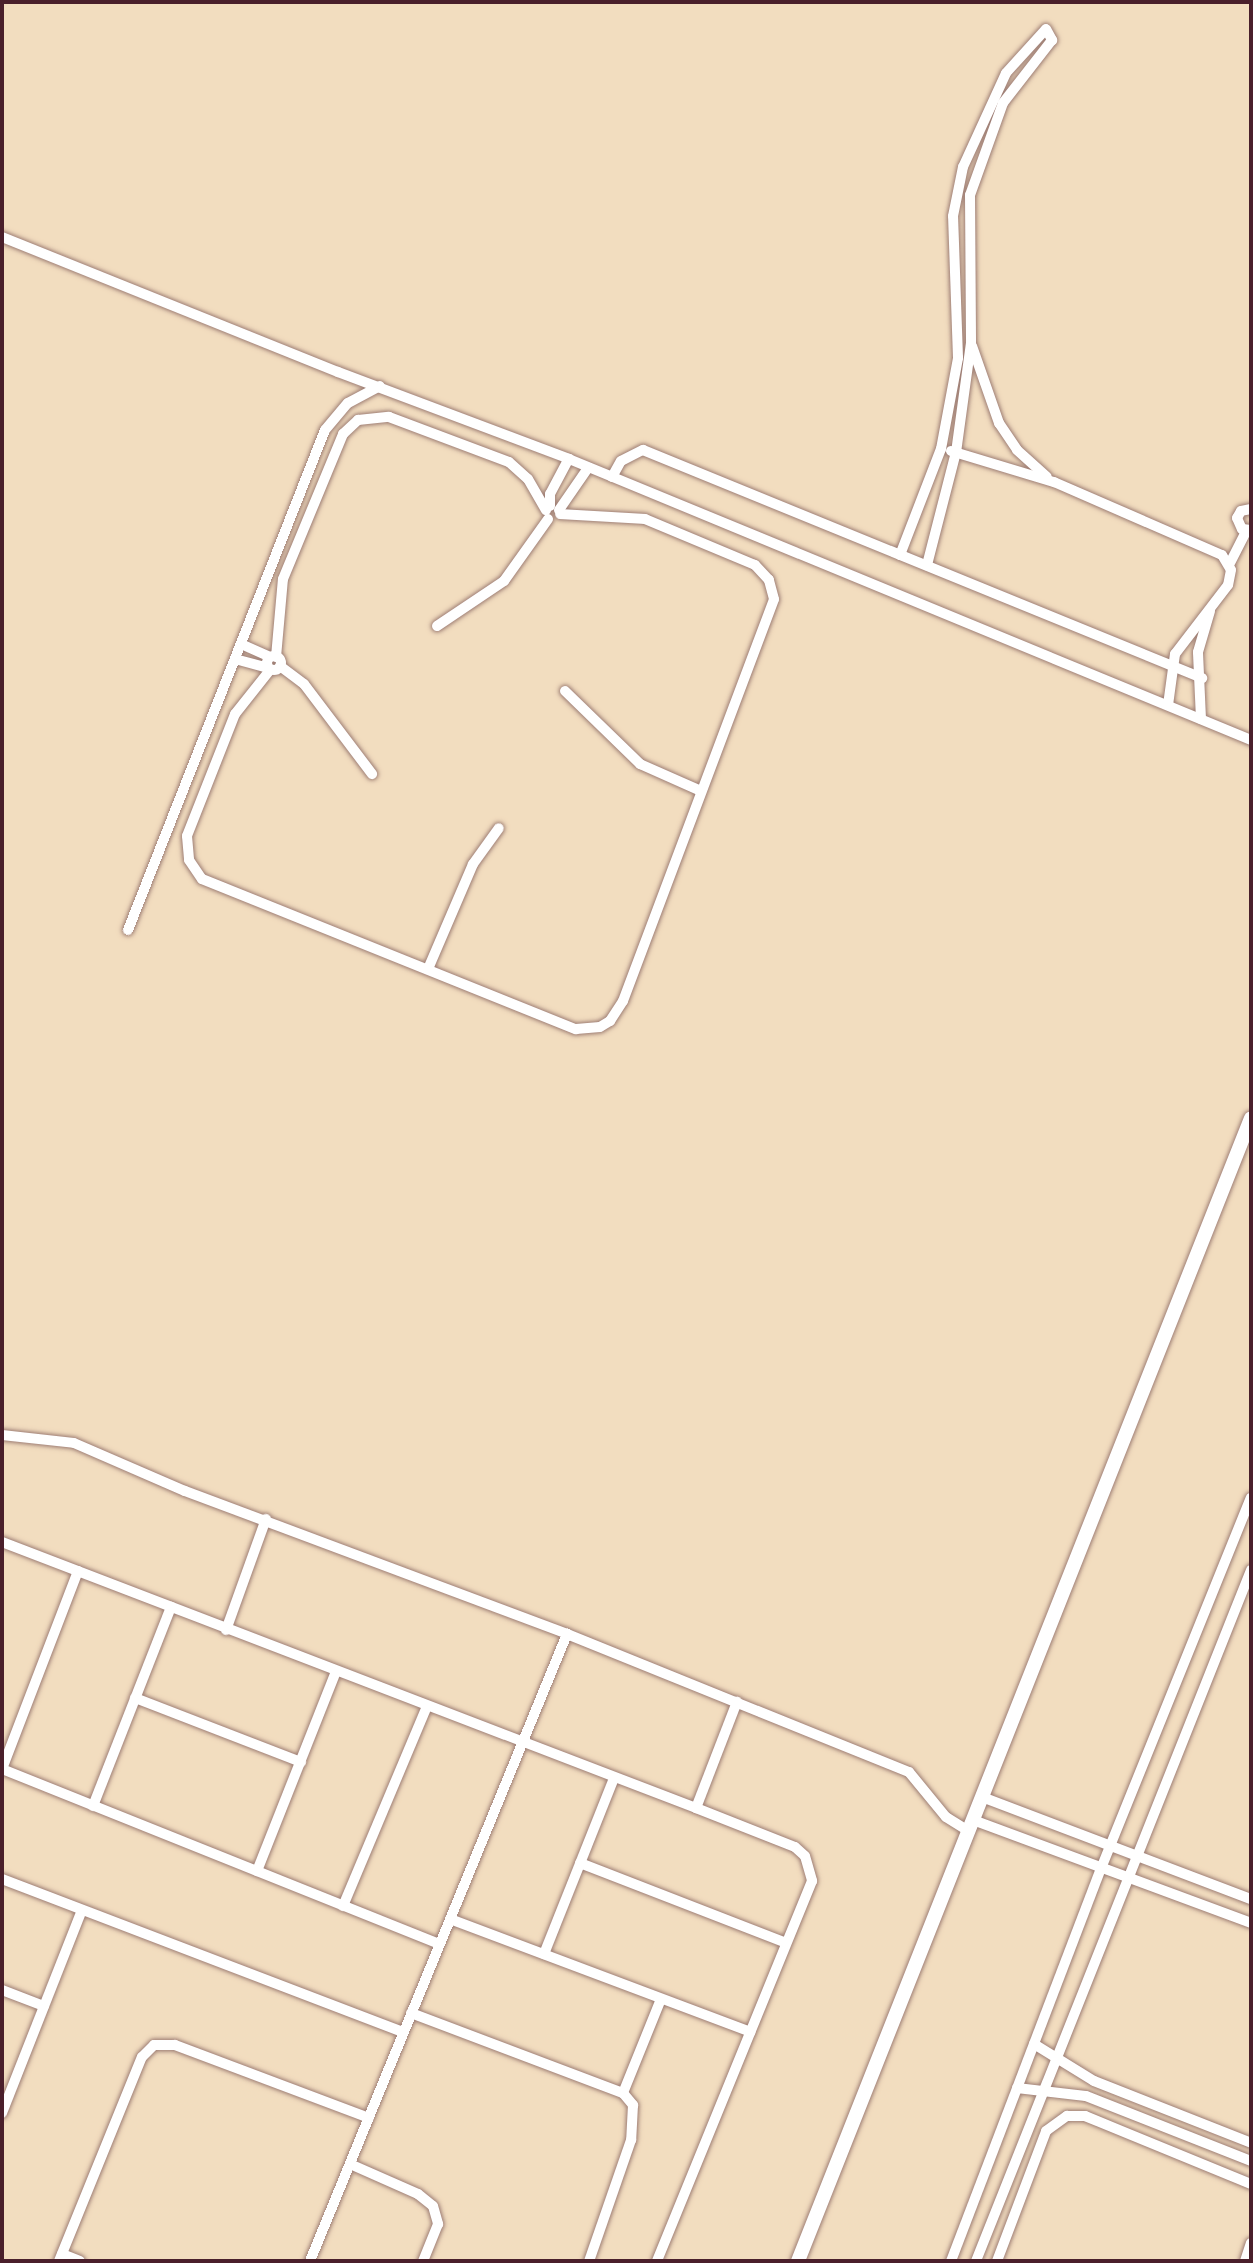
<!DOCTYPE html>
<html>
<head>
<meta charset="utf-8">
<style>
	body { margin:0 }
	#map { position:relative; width:1253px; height:2263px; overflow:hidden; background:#f2ddbf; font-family:"Indie Flower",sans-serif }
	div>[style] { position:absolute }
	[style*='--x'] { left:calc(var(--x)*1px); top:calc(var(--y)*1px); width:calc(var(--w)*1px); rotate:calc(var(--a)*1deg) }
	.roads { filter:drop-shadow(0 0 2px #9e7e75) drop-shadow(0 0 2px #9e7e75) }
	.minor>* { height:10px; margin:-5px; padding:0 5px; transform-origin:5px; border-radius:5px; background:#fff }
	.minor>.ring { margin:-5px; padding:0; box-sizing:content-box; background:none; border:10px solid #fff; border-radius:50% }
	.tertiary>* { height:14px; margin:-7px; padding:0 7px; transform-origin:7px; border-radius:7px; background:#fff }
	span { translate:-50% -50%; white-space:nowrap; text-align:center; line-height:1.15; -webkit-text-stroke:5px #f7f3e8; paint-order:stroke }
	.frame { position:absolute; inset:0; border:4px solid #4a1f2b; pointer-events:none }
</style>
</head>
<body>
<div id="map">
	<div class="roads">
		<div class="minor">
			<div style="--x:2;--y:237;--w:362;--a:21.9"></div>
			<div style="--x:338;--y:372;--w:247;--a:20.6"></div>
			<div style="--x:569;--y:459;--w:738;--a:22.39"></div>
			<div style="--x:972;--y:346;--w:82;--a:70.7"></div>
			<div style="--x:999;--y:423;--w:32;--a:56"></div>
			<div style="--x:1017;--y:450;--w:40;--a:42"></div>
			<div style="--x:951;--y:451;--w:108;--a:16.8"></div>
			<div style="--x:1054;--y:482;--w:183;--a:23.5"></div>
			<div style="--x:1222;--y:555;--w:17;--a:59"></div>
			<div style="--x:1231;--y:570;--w:15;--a:101"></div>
			<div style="--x:1228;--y:585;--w:87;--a:127.5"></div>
			<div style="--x:1175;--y:654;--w:51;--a:97.8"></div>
			<div style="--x:612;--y:477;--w:18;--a:-61"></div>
			<div style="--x:621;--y:461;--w:25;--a:-27"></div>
			<div style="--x:643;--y:450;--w:604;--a:22.19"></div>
			<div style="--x:550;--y:506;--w:12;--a:-90"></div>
			<div style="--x:550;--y:494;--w:40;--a:-62"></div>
			<div style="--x:1251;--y:509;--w:10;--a:169"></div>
			<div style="--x:1241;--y:511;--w:8;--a:120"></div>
			<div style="--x:1237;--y:518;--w:12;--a:66"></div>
			<div style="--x:1242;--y:529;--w:9;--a:6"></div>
			<div style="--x:559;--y:510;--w:51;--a:-55.4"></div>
			<div style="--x:900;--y:555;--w:114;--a:-68.9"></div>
			<div style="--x:941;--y:449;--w:93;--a:-79.4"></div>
			<div style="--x:958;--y:358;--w:142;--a:-92"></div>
			<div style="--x:953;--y:216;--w:50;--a:-78.5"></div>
			<div style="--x:963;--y:167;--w:103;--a:-65.4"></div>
			<div style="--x:1006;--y:73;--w:59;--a:-47.7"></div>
			<div style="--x:1046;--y:29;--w:13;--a:61"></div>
			<div style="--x:1052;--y:40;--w:80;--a:127.9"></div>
			<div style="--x:1003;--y:103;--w:98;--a:109.7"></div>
			<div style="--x:970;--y:195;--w:148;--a:89.6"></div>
			<div style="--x:971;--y:343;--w:110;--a:97.8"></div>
			<div style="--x:956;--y:452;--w:117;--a:104.4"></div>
			<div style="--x:1229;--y:565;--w:38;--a:-63"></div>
			<div style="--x:437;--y:626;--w:81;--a:-33.9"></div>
			<div style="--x:504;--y:581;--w:76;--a:-54.6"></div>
			<div style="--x:241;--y:644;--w:32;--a:24"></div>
			<div class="ring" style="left:267px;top:656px;width:4px;height:4px"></div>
			<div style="--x:276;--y:657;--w:78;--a:-84.9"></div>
			<div style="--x:283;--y:579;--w:157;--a:-67.5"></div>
			<div style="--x:343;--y:434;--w:21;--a:-43"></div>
			<div style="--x:358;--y:420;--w:31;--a:-6"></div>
			<div style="--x:389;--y:417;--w:128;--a:20.6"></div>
			<div style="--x:509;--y:462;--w:25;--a:42"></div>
			<div style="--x:528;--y:479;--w:36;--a:60"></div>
			<div style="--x:235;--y:659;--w:34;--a:15"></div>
			<div style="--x:280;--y:666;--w:30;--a:37"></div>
			<div style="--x:304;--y:684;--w:113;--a:52.9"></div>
			<div style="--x:270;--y:670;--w:56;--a:128.5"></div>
			<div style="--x:235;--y:714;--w:131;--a:111.5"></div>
			<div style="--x:187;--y:836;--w:24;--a:85"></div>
			<div style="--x:189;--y:860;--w:23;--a:56"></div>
			<div style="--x:202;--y:879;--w:403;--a:21.9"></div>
			<div style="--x:576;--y:1029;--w:24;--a:-5"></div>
			<div style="--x:600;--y:1027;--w:12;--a:-31"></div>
			<div style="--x:610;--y:1021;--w:24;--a:-57"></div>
			<div style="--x:623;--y:1001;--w:429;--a:-69.4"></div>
			<div style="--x:774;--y:599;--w:20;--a:-105"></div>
			<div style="--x:769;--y:580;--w:21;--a:-133"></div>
			<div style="--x:755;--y:565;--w:119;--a:-157.3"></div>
			<div style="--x:645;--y:519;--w:85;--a:-176.6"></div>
			<div style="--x:565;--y:691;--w:105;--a:44.2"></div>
			<div style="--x:640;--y:764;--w:67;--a:23.9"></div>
			<div style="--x:1201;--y:719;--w:67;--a:-92.6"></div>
			<div style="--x:1198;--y:652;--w:43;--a:-73.7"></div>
			<div style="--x:128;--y:930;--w:537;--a:-68.5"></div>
			<div style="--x:325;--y:430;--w:35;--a:-50"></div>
			<div style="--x:348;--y:403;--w:36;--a:-28"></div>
			<div style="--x:428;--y:969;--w:114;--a:-66.8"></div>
			<div style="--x:473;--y:864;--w:44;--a:-54.2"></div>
			<div style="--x:2;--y:1435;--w:72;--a:6.3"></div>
			<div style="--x:74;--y:1443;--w:121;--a:23.4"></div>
			<div style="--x:185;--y:1491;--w:408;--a:20.5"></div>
			<div style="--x:567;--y:1634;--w:369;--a:22"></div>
			<div style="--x:909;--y:1772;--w:58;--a:50.6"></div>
			<div style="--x:946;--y:1817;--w:26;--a:32"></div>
			<div style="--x:2;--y:1542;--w:743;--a:20.97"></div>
			<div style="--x:696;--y:1808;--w:106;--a:21.5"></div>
			<div style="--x:795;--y:1847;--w:13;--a:42"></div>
			<div style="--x:805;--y:1856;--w:26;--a:74"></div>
			<div style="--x:812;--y:1881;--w:410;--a:112.2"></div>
			<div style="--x:78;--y:1571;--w:212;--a:111"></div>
			<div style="--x:2;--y:1769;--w:471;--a:21.8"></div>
			<div style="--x:226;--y:1630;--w:118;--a:-70.2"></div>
			<div style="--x:135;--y:1698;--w:178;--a:21.1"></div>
			<div style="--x:982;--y:1797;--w:288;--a:20.8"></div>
			<div style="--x:93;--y:1806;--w:214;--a:-68.6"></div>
			<div style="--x:696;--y:1808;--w:114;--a:-68.9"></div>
			<div style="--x:973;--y:1820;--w:296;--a:20.3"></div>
			<div style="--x:580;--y:1863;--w:221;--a:21.2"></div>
			<div style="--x:257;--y:1871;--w:215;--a:-68.4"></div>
			<div style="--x:2;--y:1879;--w:429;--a:20.9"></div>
			<div style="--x:343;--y:1906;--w:217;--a:-67.2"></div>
			<div style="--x:450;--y:1919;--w:321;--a:20.6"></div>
			<div style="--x:544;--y:1954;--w:189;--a:-68.3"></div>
			<div style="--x:2;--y:1990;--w:45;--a:20.9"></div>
			<div style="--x:411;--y:2013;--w:227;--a:20.7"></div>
			<div style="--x:623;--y:2093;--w:16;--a:50"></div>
			<div style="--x:633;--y:2105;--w:35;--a:93"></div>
			<div style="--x:631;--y:2140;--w:128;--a:109.1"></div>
			<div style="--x:1034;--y:2044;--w:70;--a:31.7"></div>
			<div style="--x:1094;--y:2081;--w:169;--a:21.5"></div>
			<div style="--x:1017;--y:2088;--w:69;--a:6.6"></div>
			<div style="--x:1086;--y:2096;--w:177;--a:21.5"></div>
			<div style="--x:623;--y:2093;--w:101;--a:-68"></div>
			<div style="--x:2;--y:2113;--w:218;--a:-68.5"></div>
			<div style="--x:350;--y:2164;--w:74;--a:23.8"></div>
			<div style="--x:418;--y:2194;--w:19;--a:39"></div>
			<div style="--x:433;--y:2206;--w:19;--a:74"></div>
			<div style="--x:438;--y:2224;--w:40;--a:112"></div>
			<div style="--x:62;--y:2254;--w:19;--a:21"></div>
			<div style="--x:59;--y:2261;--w:220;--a:-67.9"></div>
			<div style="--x:142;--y:2057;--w:17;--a:-45"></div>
			<div style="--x:154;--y:2045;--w:21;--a:0"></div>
			<div style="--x:175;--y:2045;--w:207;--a:20.6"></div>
			<div style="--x:310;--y:2261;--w:678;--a:-67.71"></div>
			<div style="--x:951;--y:2261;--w:423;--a:-69.1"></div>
			<div style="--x:1102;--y:1866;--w:397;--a:-68"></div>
			<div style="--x:976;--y:2261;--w:744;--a:-68.3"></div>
			<div style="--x:997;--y:2261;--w:139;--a:-69.3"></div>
			<div style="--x:1046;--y:2131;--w:26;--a:-36"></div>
			<div style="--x:1067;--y:2116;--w:18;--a:0"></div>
			<div style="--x:1085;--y:2116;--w:179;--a:22.3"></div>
			<div style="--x:1245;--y:2261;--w:19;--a:-72"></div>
		</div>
		<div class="tertiary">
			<div style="--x:798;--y:2261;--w:1229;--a:-68.38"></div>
		</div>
	</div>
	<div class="frame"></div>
</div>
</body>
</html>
